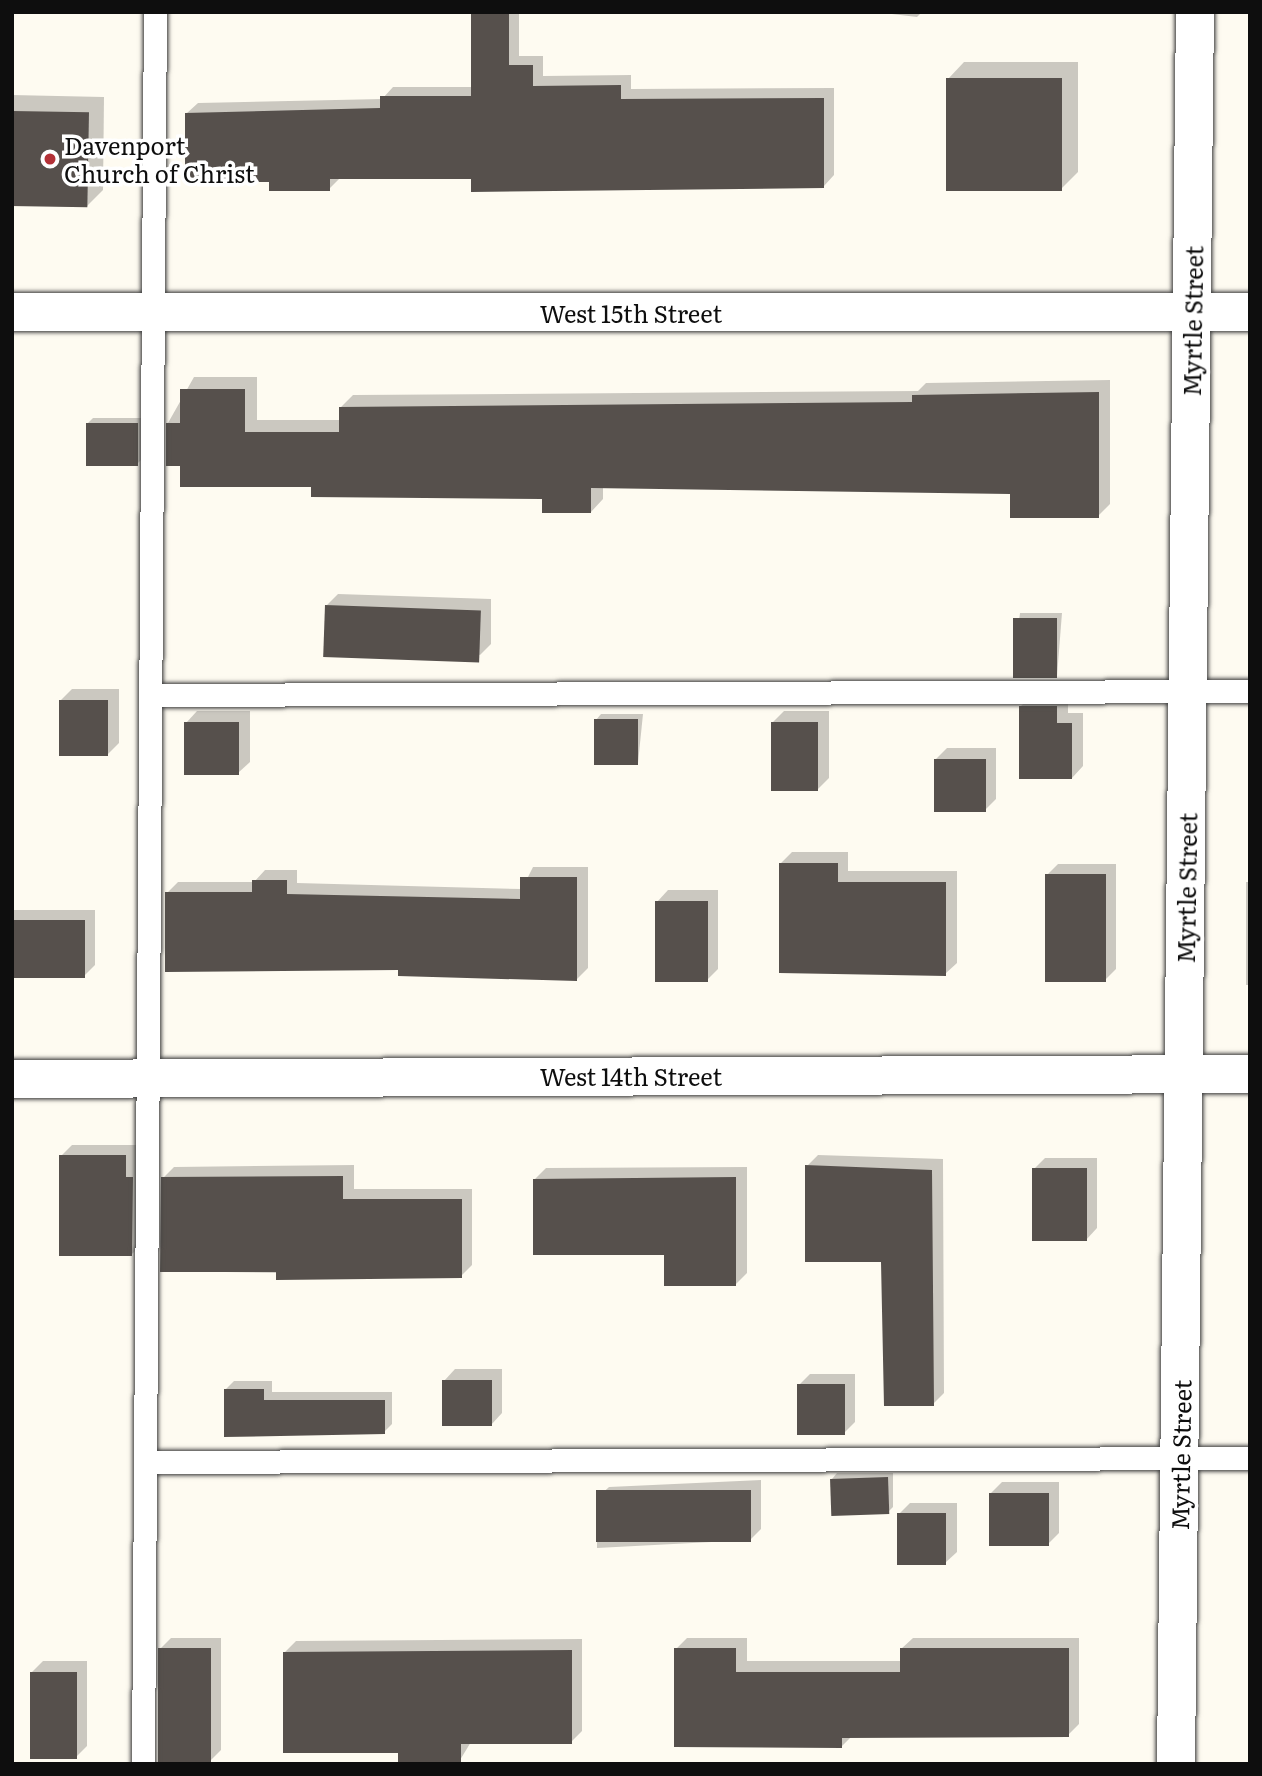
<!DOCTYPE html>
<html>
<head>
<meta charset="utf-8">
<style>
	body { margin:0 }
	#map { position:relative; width:1262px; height:1776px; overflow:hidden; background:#fefbf1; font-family:Literata,serif }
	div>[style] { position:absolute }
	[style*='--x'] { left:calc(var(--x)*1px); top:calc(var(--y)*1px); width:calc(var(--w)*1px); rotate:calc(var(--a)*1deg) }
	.shadow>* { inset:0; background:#0003; transform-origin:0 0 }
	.building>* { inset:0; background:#56504c; transform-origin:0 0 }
	.roads { filter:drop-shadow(0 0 2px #414141) drop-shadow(0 0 2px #414141) }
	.service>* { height:23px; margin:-11.5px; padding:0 11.5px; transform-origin:11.5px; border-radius:11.5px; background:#fff }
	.minor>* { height:38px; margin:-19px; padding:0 19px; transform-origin:19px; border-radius:19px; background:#fff }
	.dots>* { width:19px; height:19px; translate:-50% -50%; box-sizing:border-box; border:4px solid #fff; border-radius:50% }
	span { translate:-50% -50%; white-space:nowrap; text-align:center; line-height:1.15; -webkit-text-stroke:7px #fff; paint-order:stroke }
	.poi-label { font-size:24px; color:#0e0e0e }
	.left { translate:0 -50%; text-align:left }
	.street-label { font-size:24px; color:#0e0e0e }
	.frame { position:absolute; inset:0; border:14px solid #0e0e0e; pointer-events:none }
</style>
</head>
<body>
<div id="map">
	<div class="shadow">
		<div style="clip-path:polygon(459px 12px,519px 12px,519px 56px,543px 56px,543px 76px,631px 75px,631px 89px,834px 88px,834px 175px,824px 186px,472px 177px,340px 178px,329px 189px,271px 180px,187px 113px,198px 103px,382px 99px,393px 87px,472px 87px,472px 14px)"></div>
		<div style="clip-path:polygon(875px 12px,922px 12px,917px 17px)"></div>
		<div style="clip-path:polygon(964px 62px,1078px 62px,1078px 172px,1061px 189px,948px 79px)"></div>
		<div style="clip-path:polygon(12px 95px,104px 97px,103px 190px,86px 207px,12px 205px)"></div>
		<div style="clip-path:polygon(194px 377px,257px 377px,257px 420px,341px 420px,341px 407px,353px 395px,918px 391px,926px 383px,1110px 380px,1110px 504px,1098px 516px,1012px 492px,603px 487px,603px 499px,591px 512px,544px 497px,312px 485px,182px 464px,168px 423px)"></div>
		<div style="clip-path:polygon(93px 418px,143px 418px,142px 459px,137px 464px,88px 423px)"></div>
		<div style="clip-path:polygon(338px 594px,491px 599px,491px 644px,480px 655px,327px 605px)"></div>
		<div style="clip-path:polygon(1020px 613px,1062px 613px,1057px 676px,1014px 658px)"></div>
		<div style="clip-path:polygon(72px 689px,119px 689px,119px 743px,108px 754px,61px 700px)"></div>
		<div style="clip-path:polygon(1032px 695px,1068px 695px,1068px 713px,1083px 713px,1083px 766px,1072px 778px,1020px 707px)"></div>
		<div style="clip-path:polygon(197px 711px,250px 711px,250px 762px,238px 773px,186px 723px)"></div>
		<div style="clip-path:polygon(784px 711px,829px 711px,829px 778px,818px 789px,772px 723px)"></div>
		<div style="clip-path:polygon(601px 714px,643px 714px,638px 763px,596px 720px)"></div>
		<div style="clip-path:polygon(947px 748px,996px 748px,996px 799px,985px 810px,936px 759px)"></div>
		<div style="clip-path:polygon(792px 852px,848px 852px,848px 871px,957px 871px,957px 963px,945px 974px,781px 863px)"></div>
		<div style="clip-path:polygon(1058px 864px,1116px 864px,1116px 969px,1105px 980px,1047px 875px)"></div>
		<div style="clip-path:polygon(533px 867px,588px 867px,588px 968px,577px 979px,400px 968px,167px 893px,178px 882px,254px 882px,265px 870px,297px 870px,297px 883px,522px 889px)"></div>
		<div style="left:1250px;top:882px;width:103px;height:4px;rotate:90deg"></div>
		<div style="clip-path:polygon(668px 890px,718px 890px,718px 969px,707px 980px,657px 902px)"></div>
		<div style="clip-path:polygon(12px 910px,95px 910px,95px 965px,84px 976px,12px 976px)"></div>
		<div style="clip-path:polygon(72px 1145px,137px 1145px,143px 1243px,132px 1254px,61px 1156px)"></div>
		<div style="clip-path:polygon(818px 1155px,943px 1159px,944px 1393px,933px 1404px,883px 1260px,807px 1166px)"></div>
		<div style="clip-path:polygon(1045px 1158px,1097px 1158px,1097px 1228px,1086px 1240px,1034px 1169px)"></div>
		<div style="clip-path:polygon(354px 1165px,354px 1189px,472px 1189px,472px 1265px,461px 1276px,162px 1271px,163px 1178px,174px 1167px)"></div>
		<div style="clip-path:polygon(747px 1167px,747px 1273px,736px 1284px,535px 1179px,546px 1168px)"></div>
		<div style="clip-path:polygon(455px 1369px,502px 1369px,502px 1413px,491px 1425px,444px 1381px)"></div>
		<div style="clip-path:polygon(810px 1374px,855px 1374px,855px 1422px,844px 1433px,799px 1385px)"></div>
		<div style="clip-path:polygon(234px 1381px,272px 1381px,272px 1392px,392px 1392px,392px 1424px,384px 1432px,226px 1435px,226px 1389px)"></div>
		<div style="clip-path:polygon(837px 1473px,893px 1473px,893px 1507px,888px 1512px,832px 1479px)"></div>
		<div style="clip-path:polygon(761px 1480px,761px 1529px,750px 1540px,597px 1548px,597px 1498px,609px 1487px)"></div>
		<div style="clip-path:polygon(1002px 1482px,1059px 1482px,1059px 1533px,1048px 1544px,991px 1493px)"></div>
		<div style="clip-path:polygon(910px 1503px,957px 1503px,957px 1552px,945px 1563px,899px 1514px)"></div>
		<div style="left:1250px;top:1627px;width:120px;height:1px;rotate:90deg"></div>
		<div style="clip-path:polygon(171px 1638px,221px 1638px,221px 1750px,210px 1761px,160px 1649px)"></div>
		<div style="clip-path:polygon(687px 1638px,747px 1638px,747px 1661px,901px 1661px,901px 1649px,913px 1638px,1079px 1638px,1079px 1724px,1068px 1735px,852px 1736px,841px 1747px,676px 1649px)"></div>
		<div style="clip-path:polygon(582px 1639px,582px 1731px,571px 1742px,471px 1742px,460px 1760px,400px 1751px,285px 1652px,296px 1641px)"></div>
		<div style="clip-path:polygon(43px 1661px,87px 1661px,87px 1746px,76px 1757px,32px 1672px)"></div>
	</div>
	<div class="building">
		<div style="clip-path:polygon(471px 12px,509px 12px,509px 65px,533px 65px,533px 86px,621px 85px,621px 99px,824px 98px,824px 188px,471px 192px,471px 179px,330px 179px,330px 191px,269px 191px,269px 182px,185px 182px,185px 113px,380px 108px,380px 96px,471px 96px)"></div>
		<div style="left:946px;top:78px;width:116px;height:113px"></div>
		<div style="left:12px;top:111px;width:77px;height:95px;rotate:1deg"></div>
		<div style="clip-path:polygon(180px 389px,245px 389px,245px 432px,339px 432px,339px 407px,912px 402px,912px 395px,1099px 392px,1099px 518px,1010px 518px,1010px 494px,591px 488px,591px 513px,542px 513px,542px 499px,311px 497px,311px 487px,180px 487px,180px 466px,166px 466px,166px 423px,180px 423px)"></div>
		<div style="left:86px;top:423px;width:52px;height:43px"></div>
		<div style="left:325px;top:605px;width:156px;height:52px;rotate:2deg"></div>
		<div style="left:1013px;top:618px;width:44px;height:60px"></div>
		<div style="left:59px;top:700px;width:49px;height:56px"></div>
		<div style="clip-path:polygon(1019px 706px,1057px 706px,1057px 723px,1072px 723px,1072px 779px,1019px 779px)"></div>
		<div style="left:594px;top:719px;width:44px;height:46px"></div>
		<div style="left:184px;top:722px;width:55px;height:53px"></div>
		<div style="left:771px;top:722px;width:47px;height:69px"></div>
		<div style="left:934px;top:759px;width:52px;height:53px"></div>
		<div style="clip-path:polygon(779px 863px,838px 863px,838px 882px,946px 882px,946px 976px,779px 973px)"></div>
		<div style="left:1045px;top:874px;width:61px;height:108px"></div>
		<div style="clip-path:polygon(520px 877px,577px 877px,577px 981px,398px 976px,398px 970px,165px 972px,165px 892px,252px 892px,252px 880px,287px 880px,287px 894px,520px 899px)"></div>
		<div style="left:655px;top:901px;width:53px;height:81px"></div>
		<div style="left:12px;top:920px;width:73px;height:58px"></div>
		<div style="clip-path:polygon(59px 1155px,126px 1155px,126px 1177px,133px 1177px,132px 1256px,59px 1256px)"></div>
		<div style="clip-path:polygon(805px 1165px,932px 1170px,934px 1406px,884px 1406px,881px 1262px,805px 1262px)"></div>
		<div style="left:1032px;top:1168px;width:55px;height:73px"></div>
		<div style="clip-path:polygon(343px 1176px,343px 1199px,462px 1199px,462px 1278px,276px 1280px,276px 1272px,160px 1272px,161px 1177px)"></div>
		<div style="clip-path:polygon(736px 1177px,736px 1286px,664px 1286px,664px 1255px,533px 1255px,533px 1179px)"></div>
		<div style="left:442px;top:1380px;width:50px;height:46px"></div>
		<div style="left:797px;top:1384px;width:48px;height:51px"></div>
		<div style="clip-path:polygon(224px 1389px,264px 1389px,264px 1400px,385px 1400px,385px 1434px,224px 1437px)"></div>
		<div style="left:888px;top:1477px;width:37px;height:58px;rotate:88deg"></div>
		<div style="left:751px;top:1490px;width:52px;height:155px;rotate:90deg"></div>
		<div style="left:989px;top:1493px;width:60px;height:53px"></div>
		<div style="left:897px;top:1513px;width:49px;height:52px"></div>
		<div style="left:158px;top:1648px;width:53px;height:115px"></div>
		<div style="clip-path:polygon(674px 1648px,736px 1648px,736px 1672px,900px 1672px,900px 1648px,1069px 1648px,1069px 1737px,842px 1738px,842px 1748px,674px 1747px)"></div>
		<div style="clip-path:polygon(572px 1650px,572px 1744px,461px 1744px,461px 1762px,398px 1762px,398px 1753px,283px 1753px,283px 1652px)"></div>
		<div style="left:30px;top:1672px;width:47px;height:87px"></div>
	</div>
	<div class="roads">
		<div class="service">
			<div style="--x:151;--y:695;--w:1099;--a:-0.21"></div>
			<div style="--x:146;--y:1462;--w:1104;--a:-0.21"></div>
			<div style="--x:143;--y:1764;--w:1752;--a:-89.61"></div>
		</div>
		<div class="minor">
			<div style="--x:12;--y:312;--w:1238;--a:0"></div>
			<div style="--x:12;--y:1079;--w:1238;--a:-0.23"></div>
			<div style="--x:1176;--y:1764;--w:1752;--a:-89.38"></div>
		</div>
	</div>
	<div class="dots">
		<div style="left:50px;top:159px;background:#b33137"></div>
	</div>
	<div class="poi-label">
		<span class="left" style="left:64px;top:159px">Davenport<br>Church of Christ</span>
	</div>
	<div class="street-label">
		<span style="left:631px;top:313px">West 15th Street</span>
		<span style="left:1192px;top:321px;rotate:-89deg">Myrtle Street</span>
		<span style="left:1186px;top:888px;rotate:-89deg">Myrtle Street</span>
		<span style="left:631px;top:1076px">West 14th Street</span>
		<span style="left:1180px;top:1455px;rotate:-89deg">Myrtle Street</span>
	</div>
	<div class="frame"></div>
</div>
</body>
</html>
